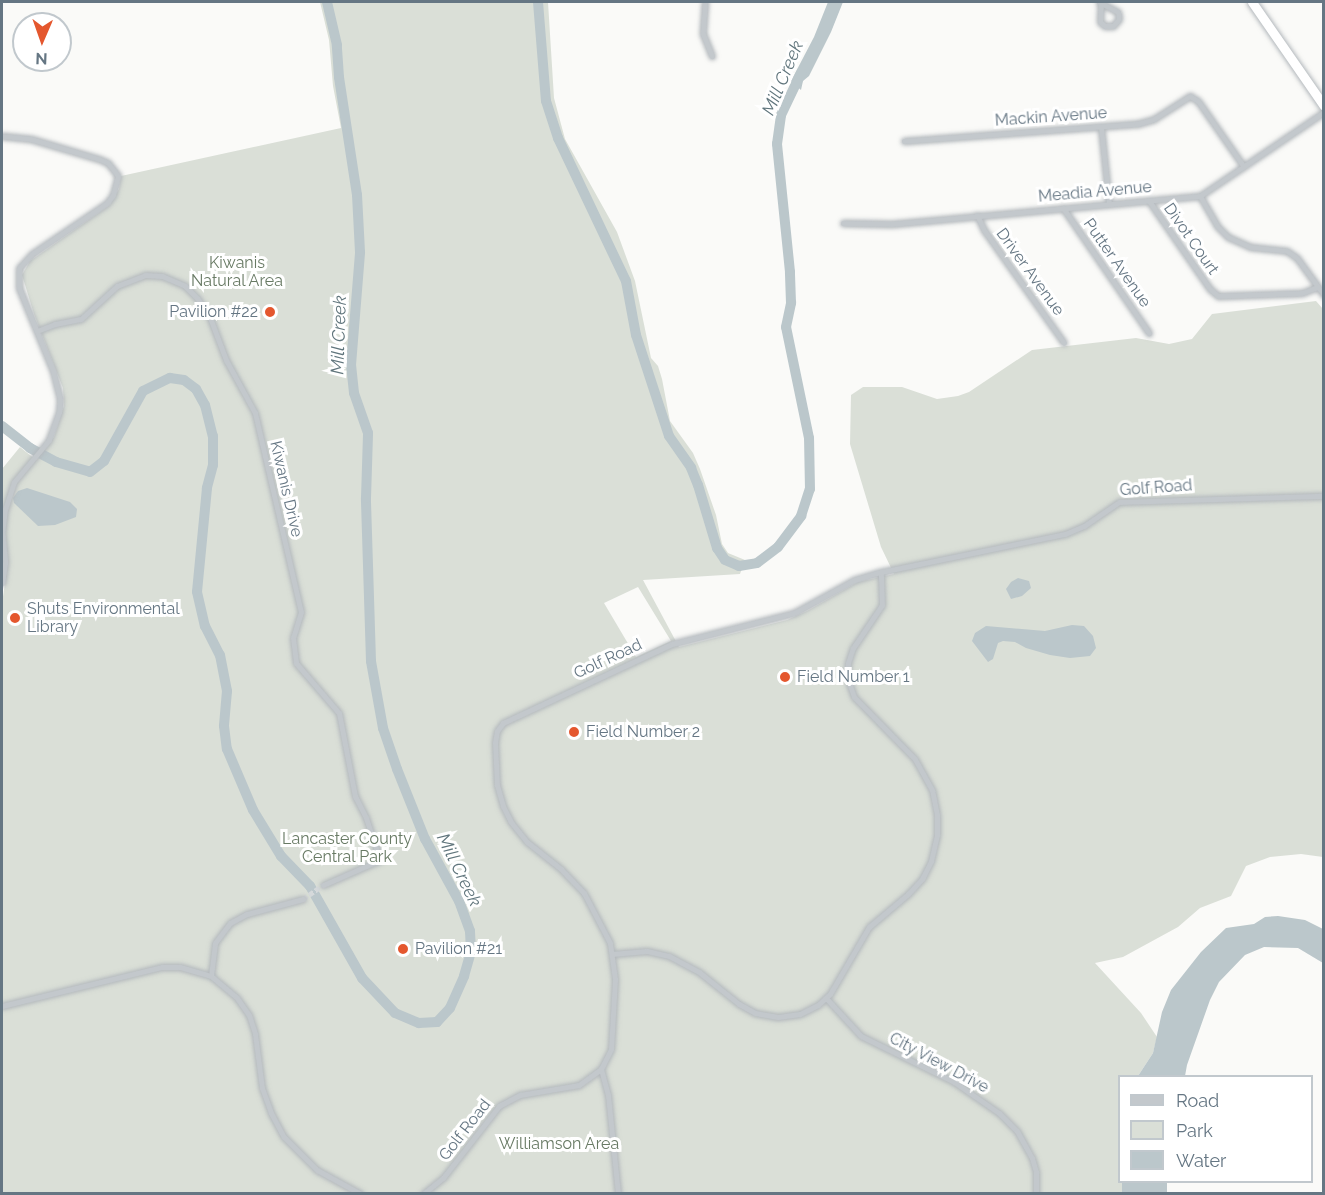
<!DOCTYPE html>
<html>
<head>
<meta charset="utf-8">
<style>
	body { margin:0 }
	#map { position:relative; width:1325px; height:1195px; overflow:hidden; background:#fafaf8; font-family:Raleway,sans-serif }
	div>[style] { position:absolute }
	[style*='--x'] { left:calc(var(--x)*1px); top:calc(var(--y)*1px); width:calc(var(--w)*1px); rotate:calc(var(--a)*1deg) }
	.green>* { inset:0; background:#dadfd7 }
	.water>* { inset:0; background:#bbc7cb; transform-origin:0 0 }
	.river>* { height:10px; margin:-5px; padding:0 5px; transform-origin:5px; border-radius:5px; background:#bbc7cb }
	.street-tunnel>* { height:5px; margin-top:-2.5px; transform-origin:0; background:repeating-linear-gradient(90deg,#d5d9db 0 5px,transparent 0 7.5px) }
	.roads { filter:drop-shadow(0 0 2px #b4b9bd) drop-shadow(0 0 2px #b4b9bd) }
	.street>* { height:5px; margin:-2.5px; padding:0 2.5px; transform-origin:2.5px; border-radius:2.5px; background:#c3c8cc }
	.highway>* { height:9px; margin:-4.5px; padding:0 4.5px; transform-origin:4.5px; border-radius:4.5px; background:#fff }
	.dots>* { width:16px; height:16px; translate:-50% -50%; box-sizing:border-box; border:3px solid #fff; border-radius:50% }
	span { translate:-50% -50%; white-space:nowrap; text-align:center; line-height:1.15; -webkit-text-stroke:6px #fff; paint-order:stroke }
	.street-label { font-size:16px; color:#657683 }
	.park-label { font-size:16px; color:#687a64 }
	.poi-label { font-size:16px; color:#657683 }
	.right { translate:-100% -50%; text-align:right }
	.left { translate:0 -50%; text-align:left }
	.water-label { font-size:18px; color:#60757c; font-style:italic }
	.frame { position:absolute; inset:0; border:3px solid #657683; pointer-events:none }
	.legend { position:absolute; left:1118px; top:1075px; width:195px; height:108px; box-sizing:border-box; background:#fff; border:2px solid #c1c8cd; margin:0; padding:8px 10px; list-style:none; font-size:18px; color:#657683 }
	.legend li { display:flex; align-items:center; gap:12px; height:30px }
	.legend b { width:30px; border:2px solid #c1c8cd }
	.north { position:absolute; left:12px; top:12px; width:60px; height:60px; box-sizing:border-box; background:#fff; border:2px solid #c1c8cd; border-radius:50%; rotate:182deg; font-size:16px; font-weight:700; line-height:24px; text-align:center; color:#657683 }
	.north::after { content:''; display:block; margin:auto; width:21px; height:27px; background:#e4572e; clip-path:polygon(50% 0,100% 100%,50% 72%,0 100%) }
</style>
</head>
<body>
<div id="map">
	<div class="green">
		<div style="clip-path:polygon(evenodd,320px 2px,548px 2px,554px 98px,565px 139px,617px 232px,635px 281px,651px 358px,658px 366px,662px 379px,670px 421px,693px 453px,700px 469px,716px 515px,722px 544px,728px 553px,745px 560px,740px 574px,643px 580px,679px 647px,787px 620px,807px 611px,858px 582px,894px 574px,881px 547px,850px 444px,851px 395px,863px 387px,902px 387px,937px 399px,958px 396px,969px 392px,1032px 350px,1136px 338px,1169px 344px,1192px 339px,1212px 314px,1316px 301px,1323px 309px,1323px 857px,1301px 854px,1270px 857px,1246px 866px,1231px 896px,1200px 908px,1178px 927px,1123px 957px,1095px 963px,1141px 1013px,1157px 1037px,1153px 1053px,1138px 1076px,1120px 1076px,1120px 1182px,1122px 1182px,1122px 1193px,2px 1194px,2px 603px,8px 563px,5px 527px,2px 526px,2px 469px,20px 447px,36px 460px,54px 437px,64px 406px,63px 388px,34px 314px,22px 275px,30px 261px,110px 205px,119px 189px,121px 176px,341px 128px,333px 86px,329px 40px,320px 2px,638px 587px,671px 641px,636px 657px,604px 603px,638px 587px)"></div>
	</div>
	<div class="water">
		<div style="clip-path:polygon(828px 2px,843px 2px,831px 32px,809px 76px,803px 81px,801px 90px,791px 81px,814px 37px)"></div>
		<div style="clip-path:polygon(27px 488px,70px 502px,77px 509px,76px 517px,55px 525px,38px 526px,14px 503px,13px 498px,18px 491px)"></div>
		<div style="clip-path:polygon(1018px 578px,1029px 581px,1031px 588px,1022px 596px,1011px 599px,1006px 589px,1011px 582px)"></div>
		<div style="clip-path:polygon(1072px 625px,1084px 626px,1093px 636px,1096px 648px,1090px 656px,1070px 658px,1050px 655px,1026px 648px,1015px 642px,1003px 641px,998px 643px,993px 659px,988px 662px,972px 641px,975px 633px,986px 626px,1045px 631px)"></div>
		<div style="clip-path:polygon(1278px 916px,1305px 920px,1323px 929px,1323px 963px,1298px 948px,1264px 947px,1245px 955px,1219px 982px,1210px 1000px,1187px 1065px,1185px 1076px,1138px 1076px,1153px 1053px,1162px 1012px,1171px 990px,1201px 952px,1226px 928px,1254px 924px,1265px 917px)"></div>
		<div style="left:1122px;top:1182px;width:45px;height:12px"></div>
	</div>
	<div class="river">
		<div style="--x:538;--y:2;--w:99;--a:85.4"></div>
		<div style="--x:546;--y:101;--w:39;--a:72"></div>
		<div style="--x:558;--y:138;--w:158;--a:64.6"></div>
		<div style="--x:626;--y:281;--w:55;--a:79.5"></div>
		<div style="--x:636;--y:335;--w:106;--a:71.9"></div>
		<div style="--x:669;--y:436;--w:39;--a:55"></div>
		<div style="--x:691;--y:468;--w:18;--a:68"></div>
		<div style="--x:698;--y:485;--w:66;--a:73.2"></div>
		<div style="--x:717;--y:548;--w:14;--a:56"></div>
		<div style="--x:725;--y:560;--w:15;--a:23"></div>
		<div style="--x:739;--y:566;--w:18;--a:-9"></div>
		<div style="--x:757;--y:563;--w:26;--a:-37"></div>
		<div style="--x:778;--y:547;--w:39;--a:-53"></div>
		<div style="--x:801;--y:516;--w:28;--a:-72"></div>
		<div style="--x:810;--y:489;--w:51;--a:-91.1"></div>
		<div style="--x:809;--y:438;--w:113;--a:-101.7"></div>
		<div style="--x:786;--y:327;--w:25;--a:-78"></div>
		<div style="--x:791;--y:303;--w:31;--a:-92"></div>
		<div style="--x:790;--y:272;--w:129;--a:-95.8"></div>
		<div style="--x:777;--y:144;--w:29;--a:-82"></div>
		<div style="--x:781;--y:115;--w:47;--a:-64.5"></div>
		<div style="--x:2;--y:426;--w:36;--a:38"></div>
		<div style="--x:30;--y:448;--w:30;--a:28"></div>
		<div style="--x:56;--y:462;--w:35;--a:16"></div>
		<div style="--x:90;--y:472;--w:18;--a:-38"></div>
		<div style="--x:104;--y:461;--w:80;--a:-60.9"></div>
		<div style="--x:143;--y:391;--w:30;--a:-26"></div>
		<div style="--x:170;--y:378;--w:14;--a:8"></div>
		<div style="--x:184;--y:380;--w:15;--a:37"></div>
		<div style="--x:196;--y:389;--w:18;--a:61"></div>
		<div style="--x:205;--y:405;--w:32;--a:76"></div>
		<div style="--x:213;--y:436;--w:29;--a:90"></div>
		<div style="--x:213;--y:465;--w:24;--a:105"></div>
		<div style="--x:207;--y:488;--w:104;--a:95.5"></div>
		<div style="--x:197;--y:592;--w:35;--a:77"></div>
		<div style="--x:205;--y:626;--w:33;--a:63"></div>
		<div style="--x:220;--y:655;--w:37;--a:79"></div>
		<div style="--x:227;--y:691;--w:35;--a:95"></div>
		<div style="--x:224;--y:726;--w:23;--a:83"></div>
		<div style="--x:227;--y:749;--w:66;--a:66.9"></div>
		<div style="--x:253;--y:810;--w:54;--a:58.7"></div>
		<div style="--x:281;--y:856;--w:42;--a:46"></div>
		<div style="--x:310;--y:886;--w:106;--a:60.5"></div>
		<div style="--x:362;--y:978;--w:48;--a:46.7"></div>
		<div style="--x:395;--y:1013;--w:26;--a:23"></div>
		<div style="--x:419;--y:1023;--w:18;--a:-3"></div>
		<div style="--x:437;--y:1022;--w:19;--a:-47"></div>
		<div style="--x:450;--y:1008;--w:35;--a:-66"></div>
		<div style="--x:464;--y:976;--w:26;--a:-74"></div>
		<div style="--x:471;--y:951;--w:20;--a:-93"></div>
		<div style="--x:470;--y:931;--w:32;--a:-110"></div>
		<div style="--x:459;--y:901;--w:71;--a:-118.7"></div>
		<div style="--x:425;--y:839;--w:75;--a:-111.8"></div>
		<div style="--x:397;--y:769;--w:43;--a:-108.9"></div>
		<div style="--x:383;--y:728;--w:68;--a:-100.2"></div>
		<div style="--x:371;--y:661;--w:163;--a:-91.8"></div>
		<div style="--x:366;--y:498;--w:65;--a:-88.2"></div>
		<div style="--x:368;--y:433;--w:42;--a:-109.3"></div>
		<div style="--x:354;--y:393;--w:28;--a:-96"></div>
		<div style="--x:351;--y:365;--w:113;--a:-85.4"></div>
		<div style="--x:360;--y:252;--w:57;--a:-93"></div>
		<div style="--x:357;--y:195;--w:119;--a:-98.7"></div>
		<div style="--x:339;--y:77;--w:32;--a:-94"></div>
		<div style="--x:337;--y:45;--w:44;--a:-103.1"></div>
	</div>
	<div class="street-tunnel">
		<div style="--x:303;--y:899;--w:24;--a:-35"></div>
	</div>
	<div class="roads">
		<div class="street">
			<div style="--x:705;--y:2;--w:32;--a:94"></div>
			<div style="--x:703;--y:34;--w:24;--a:68"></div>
			<div style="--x:1099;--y:2;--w:21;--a:28"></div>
			<div style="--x:1118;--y:12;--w:7;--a:82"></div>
			<div style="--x:1119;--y:19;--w:9;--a:131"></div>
			<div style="--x:1113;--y:26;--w:8;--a:180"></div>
			<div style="--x:1105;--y:26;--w:6;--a:-141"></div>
			<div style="--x:1100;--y:22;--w:18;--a:-87"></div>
			<div style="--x:1101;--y:127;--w:77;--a:84.1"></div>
			<div style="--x:2;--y:136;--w:29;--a:6"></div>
			<div style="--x:31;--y:139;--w:71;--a:16.4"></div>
			<div style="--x:99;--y:159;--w:10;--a:24"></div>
			<div style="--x:108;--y:163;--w:16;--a:52"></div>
			<div style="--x:118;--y:176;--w:20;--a:105"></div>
			<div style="--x:113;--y:195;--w:10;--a:127"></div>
			<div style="--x:107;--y:203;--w:91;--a:145.8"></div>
			<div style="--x:32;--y:254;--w:19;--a:133"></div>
			<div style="--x:19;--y:268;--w:20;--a:90"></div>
			<div style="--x:19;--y:288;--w:90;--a:67.7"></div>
			<div style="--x:53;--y:371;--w:29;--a:76"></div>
			<div style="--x:60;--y:399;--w:13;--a:94"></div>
			<div style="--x:59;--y:412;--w:30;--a:110"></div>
			<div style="--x:49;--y:440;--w:55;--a:129.8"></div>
			<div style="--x:14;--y:482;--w:28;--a:108"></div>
			<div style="--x:5;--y:509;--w:23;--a:97"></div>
			<div style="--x:2;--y:532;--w:30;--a:84"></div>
			<div style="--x:5;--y:562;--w:21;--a:98"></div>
			<div style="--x:904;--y:141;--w:234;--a:-4.2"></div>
			<div style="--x:1137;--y:124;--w:18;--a:-16"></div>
			<div style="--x:1154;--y:119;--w:43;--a:-32.6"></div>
			<div style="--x:1190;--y:96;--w:9;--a:32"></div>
			<div style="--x:1198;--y:101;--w:80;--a:55.1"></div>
			<div style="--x:1200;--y:196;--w:34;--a:60"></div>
			<div style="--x:1217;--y:226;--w:16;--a:45"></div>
			<div style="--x:1228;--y:237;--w:24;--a:24"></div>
			<div style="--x:1250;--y:247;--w:37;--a:6"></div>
			<div style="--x:1287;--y:251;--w:12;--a:35"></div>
			<div style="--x:1297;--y:258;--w:46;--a:53.9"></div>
			<div style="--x:1149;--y:201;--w:107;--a:55.3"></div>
			<div style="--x:1210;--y:289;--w:11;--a:41"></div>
			<div style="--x:1218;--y:296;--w:84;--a:-2"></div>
			<div style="--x:1302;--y:293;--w:17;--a:-21"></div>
			<div style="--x:1063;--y:208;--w:152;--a:55.5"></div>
			<div style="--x:977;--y:215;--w:17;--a:65"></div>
			<div style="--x:984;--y:230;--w:138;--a:54.7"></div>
			<div style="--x:843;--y:223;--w:49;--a:1.2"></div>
			<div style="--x:892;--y:224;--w:309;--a:-5.2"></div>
			<div style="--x:1200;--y:196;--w:150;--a:-34.1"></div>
			<div style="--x:37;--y:331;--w:19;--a:-21"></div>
			<div style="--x:55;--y:324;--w:26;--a:-11"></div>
			<div style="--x:81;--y:319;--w:49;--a:-42.5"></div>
			<div style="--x:117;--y:286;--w:30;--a:-21"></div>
			<div style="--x:145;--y:275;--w:17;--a:3"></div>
			<div style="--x:162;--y:276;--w:25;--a:23"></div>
			<div style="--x:185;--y:286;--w:17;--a:45"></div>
			<div style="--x:197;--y:298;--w:21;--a:55"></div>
			<div style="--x:209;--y:315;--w:48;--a:69.3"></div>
			<div style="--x:226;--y:360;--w:60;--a:61.3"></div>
			<div style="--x:255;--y:413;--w:204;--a:77"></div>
			<div style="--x:301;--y:612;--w:27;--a:107"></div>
			<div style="--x:293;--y:638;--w:25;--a:83"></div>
			<div style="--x:296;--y:663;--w:66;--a:49.3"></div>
			<div style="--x:339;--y:713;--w:85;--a:79.1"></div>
			<div style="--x:355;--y:796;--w:25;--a:63"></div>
			<div style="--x:366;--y:818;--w:44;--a:71.6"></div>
			<div style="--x:380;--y:860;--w:62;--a:156.3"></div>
			<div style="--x:612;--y:954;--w:35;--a:-5"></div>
			<div style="--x:647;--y:951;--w:23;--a:13"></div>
			<div style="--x:669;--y:956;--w:34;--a:28"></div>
			<div style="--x:699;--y:972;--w:51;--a:38.7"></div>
			<div style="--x:739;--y:1004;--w:18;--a:29"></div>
			<div style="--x:755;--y:1013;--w:23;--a:10"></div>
			<div style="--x:778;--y:1017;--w:22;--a:-8"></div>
			<div style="--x:800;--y:1014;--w:20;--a:-27"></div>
			<div style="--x:818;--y:1005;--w:16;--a:-43"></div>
			<div style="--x:830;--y:994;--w:78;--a:-59.8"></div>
			<div style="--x:869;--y:927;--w:51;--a:-40.2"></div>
			<div style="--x:908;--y:894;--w:21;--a:-47"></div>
			<div style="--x:922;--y:879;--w:20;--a:-63"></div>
			<div style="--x:931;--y:861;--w:27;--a:-77"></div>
			<div style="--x:937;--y:835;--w:20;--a:-90"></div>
			<div style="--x:937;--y:815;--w:25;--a:-101"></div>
			<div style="--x:932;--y:790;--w:35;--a:-119"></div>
			<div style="--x:915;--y:759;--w:87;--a:-134.5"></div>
			<div style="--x:854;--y:697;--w:21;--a:-109"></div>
			<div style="--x:847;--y:677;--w:14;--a:-86"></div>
			<div style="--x:848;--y:663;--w:16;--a:-72"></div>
			<div style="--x:853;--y:648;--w:52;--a:-56"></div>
			<div style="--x:882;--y:605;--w:33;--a:-92"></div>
			<div style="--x:211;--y:976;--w:33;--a:-83"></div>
			<div style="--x:215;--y:943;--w:25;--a:-53"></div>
			<div style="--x:230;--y:923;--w:19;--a:-28"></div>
			<div style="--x:247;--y:914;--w:58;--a:-15"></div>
			<div style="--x:826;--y:998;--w:52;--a:47.4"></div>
			<div style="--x:861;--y:1036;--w:104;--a:26.3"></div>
			<div style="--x:954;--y:1082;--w:55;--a:34.6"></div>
			<div style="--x:999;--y:1113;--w:25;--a:45"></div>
			<div style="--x:1017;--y:1131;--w:31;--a:61"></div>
			<div style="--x:1032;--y:1158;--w:15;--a:74"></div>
			<div style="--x:1036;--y:1172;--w:22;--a:90"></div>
			<div style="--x:2;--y:1006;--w:165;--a:-13.7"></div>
			<div style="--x:162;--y:967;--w:18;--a:0"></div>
			<div style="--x:180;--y:967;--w:32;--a:16"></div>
			<div style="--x:211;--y:976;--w:34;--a:40"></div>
			<div style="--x:237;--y:998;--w:21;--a:55"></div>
			<div style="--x:249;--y:1015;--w:20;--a:72"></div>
			<div style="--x:255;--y:1034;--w:54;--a:82.6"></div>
			<div style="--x:262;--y:1088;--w:27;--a:70"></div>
			<div style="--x:271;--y:1113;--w:27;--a:62"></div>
			<div style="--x:284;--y:1137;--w:47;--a:45"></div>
			<div style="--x:317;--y:1170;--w:50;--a:28.6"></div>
			<div style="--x:601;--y:1069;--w:27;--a:75"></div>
			<div style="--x:608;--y:1095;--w:100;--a:84.2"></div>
			<div style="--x:423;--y:1194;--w:26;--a:-39"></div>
			<div style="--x:443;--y:1178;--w:91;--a:-52.1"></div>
			<div style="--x:499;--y:1106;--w:24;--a:-28"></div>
			<div style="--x:520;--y:1095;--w:60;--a:-9.6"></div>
			<div style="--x:579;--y:1085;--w:27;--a:-36"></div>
			<div style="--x:601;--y:1069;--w:22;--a:-63"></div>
			<div style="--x:611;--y:1049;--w:70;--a:-86.7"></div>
			<div style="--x:615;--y:979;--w:36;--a:-98"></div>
			<div style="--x:610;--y:943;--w:56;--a:-117.5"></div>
			<div style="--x:584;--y:893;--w:33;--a:-134"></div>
			<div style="--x:561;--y:869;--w:43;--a:-141.5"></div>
			<div style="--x:527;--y:842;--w:26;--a:-129"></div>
			<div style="--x:511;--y:822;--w:18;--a:-117"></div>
			<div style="--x:503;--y:806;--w:22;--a:-106"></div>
			<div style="--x:497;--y:785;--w:42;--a:-92.7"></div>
			<div style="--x:495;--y:743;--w:12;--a:-81"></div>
			<div style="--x:497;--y:731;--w:10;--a:-53"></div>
			<div style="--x:503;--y:723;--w:187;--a:-25.1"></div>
			<div style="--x:672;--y:644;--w:126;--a:-14.3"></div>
			<div style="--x:794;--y:613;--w:68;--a:-28.8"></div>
			<div style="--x:854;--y:580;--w:28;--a:-17"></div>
			<div style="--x:881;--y:572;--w:188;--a:-11.7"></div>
			<div style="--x:1065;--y:534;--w:21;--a:-23"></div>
			<div style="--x:1084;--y:526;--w:42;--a:-34.4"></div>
			<div style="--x:1119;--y:502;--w:205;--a:-1.7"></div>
		</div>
		<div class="highway">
			<div style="--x:1252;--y:2;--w:126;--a:55.3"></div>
		</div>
	</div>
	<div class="dots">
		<div style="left:270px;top:312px;background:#e4572e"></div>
		<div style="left:15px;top:618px;background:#e4572e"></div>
		<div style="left:785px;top:677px;background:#e4572e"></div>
		<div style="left:574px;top:732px;background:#e4572e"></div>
		<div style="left:403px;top:949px;background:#e4572e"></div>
	</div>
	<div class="street-label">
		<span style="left:1051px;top:117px;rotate:-4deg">Mackin Avenue</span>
		<span style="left:1095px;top:192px;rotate:-5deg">Meadia Avenue</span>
		<span style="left:1191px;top:239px;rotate:55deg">Divot Court</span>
		<span style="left:1117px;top:263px;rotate:55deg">Putter Avenue</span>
		<span style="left:1030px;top:272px;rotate:54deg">Driver Avenue</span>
		<span style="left:1156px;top:488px;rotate:-4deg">Golf Road</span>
		<span style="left:286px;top:489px;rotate:77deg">Kiwanis Drive</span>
		<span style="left:608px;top:659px;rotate:-25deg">Golf Road</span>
		<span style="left:939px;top:1063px;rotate:28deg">City View Drive</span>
		<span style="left:465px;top:1130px;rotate:-52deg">Golf Road</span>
	</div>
	<div class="park-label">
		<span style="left:237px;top:272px">Kiwanis<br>Natural Area</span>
		<span style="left:347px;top:848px">Lancaster County<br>Central Park</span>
		<span style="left:559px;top:1144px">Williamson Area</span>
	</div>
	<div class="poi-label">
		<span class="right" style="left:258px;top:312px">Pavilion #22</span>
		<span class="left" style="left:27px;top:618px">Shuts Environmental<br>Library</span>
		<span class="left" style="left:797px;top:677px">Field Number 1</span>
		<span class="left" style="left:586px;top:732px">Field Number 2</span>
		<span class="left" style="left:415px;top:949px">Pavilion #21</span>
	</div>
	<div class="water-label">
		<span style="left:783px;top:78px;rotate:-67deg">Mill Creek</span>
		<span style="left:339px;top:335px;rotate:-88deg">Mill Creek</span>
		<span style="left:459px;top:870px;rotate:64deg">Mill Creek</span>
	</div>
	<div class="frame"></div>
	<ul class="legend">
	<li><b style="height:8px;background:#c3c8cc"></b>Road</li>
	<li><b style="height:16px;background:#dadfd7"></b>Park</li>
	<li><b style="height:16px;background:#bbc7cb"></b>Water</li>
	</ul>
	<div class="north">N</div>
</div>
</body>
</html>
